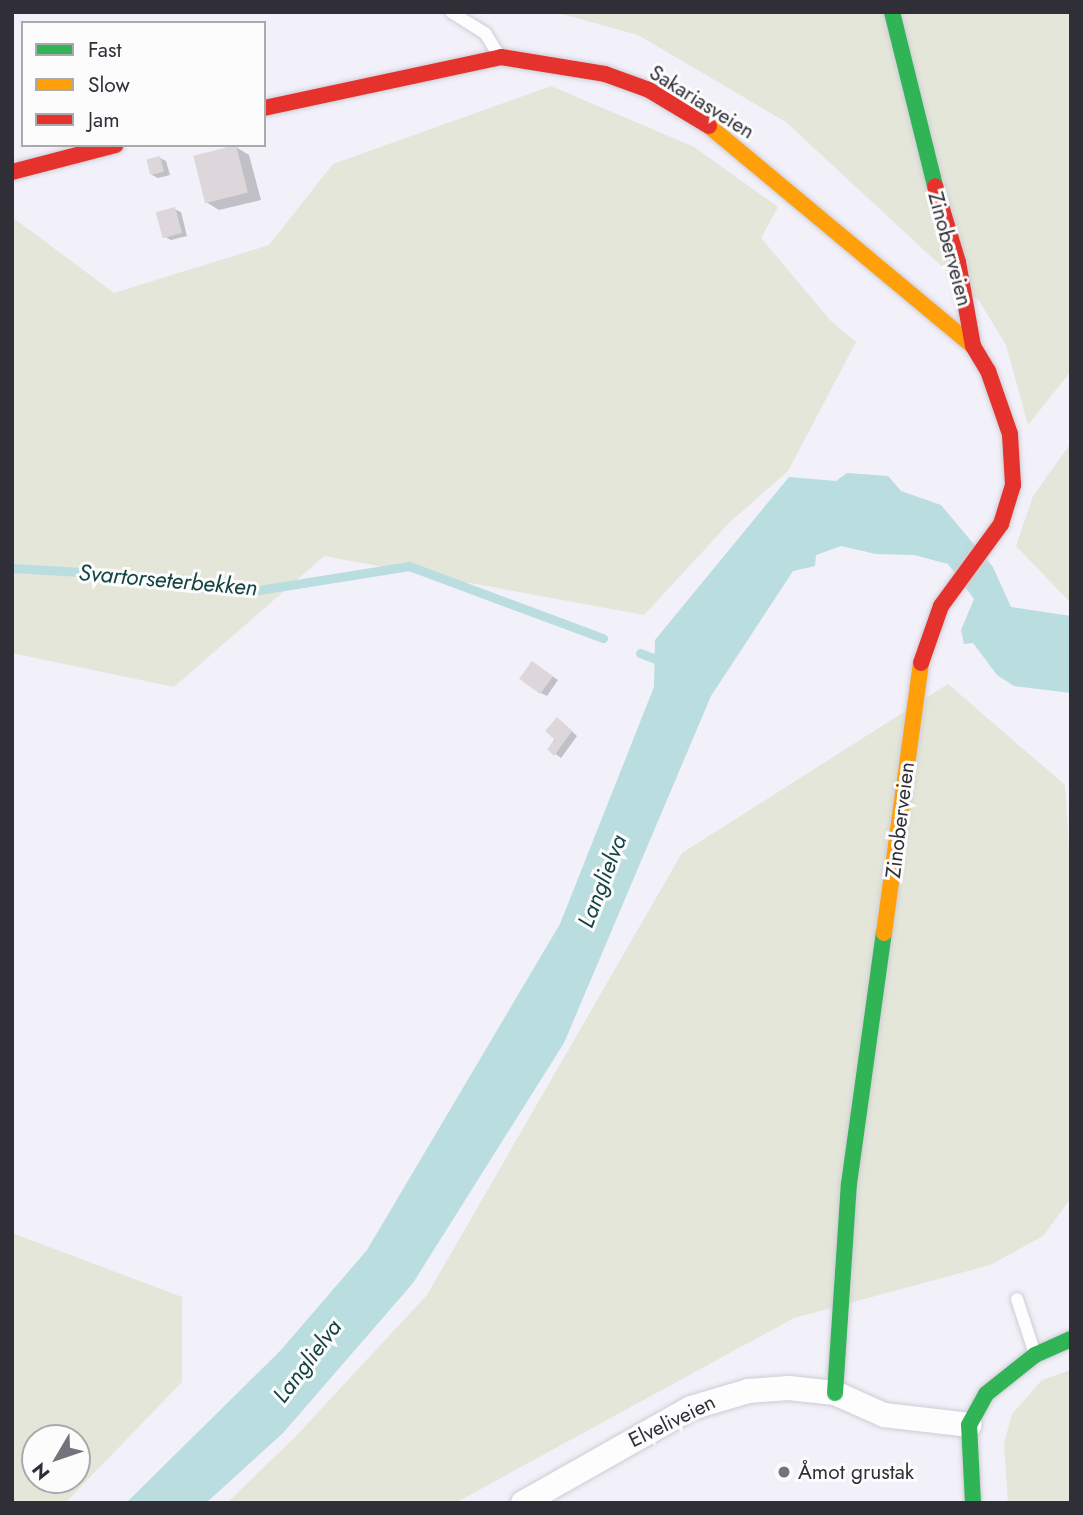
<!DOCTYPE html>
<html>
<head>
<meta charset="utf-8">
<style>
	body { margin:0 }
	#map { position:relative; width:1083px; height:1515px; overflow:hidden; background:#f2f0f9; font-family:Jost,sans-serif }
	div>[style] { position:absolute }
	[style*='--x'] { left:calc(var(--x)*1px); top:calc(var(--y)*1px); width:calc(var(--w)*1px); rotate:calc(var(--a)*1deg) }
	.green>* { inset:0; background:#e3e6d9 }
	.water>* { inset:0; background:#badde0 }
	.shadow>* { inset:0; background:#0003 }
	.stream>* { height:9px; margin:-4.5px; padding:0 4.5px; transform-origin:4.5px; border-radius:4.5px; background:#badde0 }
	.building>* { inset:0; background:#ddd7db; transform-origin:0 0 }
	.roads { filter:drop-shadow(0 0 2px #ceccd4) drop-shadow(0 0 2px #ceccd4) }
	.lane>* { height:12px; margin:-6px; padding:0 6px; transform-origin:6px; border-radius:6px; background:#fdfdfe }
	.street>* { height:24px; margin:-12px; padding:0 12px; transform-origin:12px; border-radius:12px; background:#fdfdfe }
	.fast>* { height:16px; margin:-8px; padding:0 8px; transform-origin:8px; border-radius:8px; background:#30b455 }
	.slow>* { height:16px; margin:-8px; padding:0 8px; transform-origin:8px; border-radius:8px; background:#ff9f0a }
	.jam>* { height:16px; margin:-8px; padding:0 8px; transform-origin:8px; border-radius:8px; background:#e5322d }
	.dots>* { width:19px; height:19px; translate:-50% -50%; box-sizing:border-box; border:4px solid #fcfcfc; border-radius:50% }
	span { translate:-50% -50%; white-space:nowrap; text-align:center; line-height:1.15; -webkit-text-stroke:6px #fcfcfc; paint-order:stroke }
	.street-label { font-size:21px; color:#302e37 }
	.poi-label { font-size:21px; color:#302e37 }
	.left { translate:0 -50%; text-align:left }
	.water-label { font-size:23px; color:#144343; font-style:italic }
	.frame { position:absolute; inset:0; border:14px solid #302e37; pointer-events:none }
	.legend { position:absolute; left:21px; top:21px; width:245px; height:126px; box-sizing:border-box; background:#fcfcfc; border:2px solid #aaaaad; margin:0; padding:9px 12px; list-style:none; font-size:21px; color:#302e37 }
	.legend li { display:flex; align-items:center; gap:14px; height:35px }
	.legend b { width:35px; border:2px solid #aaaaad }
	.north { position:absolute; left:21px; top:1424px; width:70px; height:70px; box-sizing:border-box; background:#fcfcfc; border:2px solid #aaaaad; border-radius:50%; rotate:231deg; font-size:19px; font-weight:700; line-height:28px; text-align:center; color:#302e37 }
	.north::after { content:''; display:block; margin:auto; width:24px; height:32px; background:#74727b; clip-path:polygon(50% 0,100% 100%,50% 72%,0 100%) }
</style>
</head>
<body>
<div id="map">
	<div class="green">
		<div style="clip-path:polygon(555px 12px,1071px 12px,1071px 371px,1028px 425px,1006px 345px,980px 302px,786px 122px,638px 35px)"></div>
		<div style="clip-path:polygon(551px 86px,694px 147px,778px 207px,761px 238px,830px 320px,856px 342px,788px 471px,730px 522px,644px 615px,324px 556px,174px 687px,12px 653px,12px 217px,114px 293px,269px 245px,333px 164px)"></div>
		<div style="clip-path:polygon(1071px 443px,1071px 603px,1016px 546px,1033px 496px)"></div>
		<div style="clip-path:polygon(948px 684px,1065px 785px,1071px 884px,1071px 1198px,1043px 1236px,990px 1265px,794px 1318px,455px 1503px,227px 1503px,296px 1436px,427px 1295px,682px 853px)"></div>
		<div style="clip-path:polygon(evenodd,12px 1233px,182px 1297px,182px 1382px,65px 1503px,12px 1503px,12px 1233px,77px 1438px,77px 1480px,35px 1480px,35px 1438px,77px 1438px)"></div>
		<div style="clip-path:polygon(1071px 1370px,1071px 1503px,1008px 1503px,1004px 1443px,1012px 1414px,1042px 1380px)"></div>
	</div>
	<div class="water">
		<div style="clip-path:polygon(847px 473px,888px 476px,901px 491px,941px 505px,993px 567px,1011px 607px,1071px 616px,1071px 693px,1014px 686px,997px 675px,973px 643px,964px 644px,961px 630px,974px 599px,948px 564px,914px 555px,876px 554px,841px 546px,816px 555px,815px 566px,793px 571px,711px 696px,564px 1043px,413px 1283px,283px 1433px,206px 1503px,126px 1503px,281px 1350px,367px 1250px,560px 924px,654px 687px,655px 640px,789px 477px,836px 481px)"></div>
	</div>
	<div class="shadow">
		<div style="clip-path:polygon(236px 147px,249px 155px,261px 200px,219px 210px,206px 202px)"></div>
		<div style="clip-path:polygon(160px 158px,166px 161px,170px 175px,158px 178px,152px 175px)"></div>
		<div style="clip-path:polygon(174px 209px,181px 212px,187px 236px,171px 240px,165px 237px)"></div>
		<div style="clip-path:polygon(539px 667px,558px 680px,547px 696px,541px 693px)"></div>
		<div style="clip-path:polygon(563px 723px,577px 736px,561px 758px,549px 749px)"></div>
	</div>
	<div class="stream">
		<div style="--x:12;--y:568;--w:122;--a:3.3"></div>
		<div style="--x:134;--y:575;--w:59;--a:11.7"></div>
		<div style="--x:192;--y:587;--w:67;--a:2.6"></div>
		<div style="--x:259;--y:590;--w:152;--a:-9.1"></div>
		<div style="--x:409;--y:566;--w:207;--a:20.4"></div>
		<div style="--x:640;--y:653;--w:26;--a:21"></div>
	</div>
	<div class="building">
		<div style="left:236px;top:145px;width:49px;height:44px;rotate:76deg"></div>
		<div style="left:160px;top:156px;width:16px;height:14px;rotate:76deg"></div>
		<div style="left:175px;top:207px;width:27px;height:20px;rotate:75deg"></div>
		<div style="left:532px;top:661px;width:26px;height:22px;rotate:36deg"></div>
		<div style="clip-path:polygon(557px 717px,572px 731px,554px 756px,547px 749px,555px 740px,545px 731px)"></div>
	</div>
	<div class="roads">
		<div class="lane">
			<div style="--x:451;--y:12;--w:40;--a:32"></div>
			<div style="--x:485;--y:33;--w:25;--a:58"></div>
			<div style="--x:1017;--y:1299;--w:58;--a:71.9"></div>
		</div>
		<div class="street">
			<div style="--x:523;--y:1503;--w:193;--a:-29.5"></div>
			<div style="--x:691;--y:1408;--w:59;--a:-16.6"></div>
			<div style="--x:748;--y:1391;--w:41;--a:-4.2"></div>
			<div style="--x:789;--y:1388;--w:46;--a:6.2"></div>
			<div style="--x:835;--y:1393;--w:54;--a:24.2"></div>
			<div style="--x:884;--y:1415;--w:86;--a:6.7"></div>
		</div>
		<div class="fast">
			<div style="--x:892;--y:12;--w:179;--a:76.1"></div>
			<div style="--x:835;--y:1393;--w:209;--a:-86.2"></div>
			<div style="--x:849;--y:1184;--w:253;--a:-82.1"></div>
			<div style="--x:973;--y:1503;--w:78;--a:-92.9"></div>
			<div style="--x:969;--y:1425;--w:35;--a:-61"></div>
			<div style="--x:986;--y:1394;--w:63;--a:-38.5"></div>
			<div style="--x:1035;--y:1355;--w:39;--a:-24"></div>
		</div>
		<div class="slow">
			<div style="--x:709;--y:126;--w:344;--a:39.8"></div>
			<div style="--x:884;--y:933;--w:273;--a:-82.2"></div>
		</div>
		<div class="jam">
			<div style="--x:264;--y:108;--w:242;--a:-12.1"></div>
			<div style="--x:501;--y:57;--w:105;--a:9.3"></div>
			<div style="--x:605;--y:74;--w:47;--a:20"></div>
			<div style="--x:649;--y:90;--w:70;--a:31"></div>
			<div style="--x:12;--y:172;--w:107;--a:-14.6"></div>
			<div style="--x:921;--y:663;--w:60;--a:-70.7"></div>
			<div style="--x:941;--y:606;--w:102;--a:-53.8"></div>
			<div style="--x:1001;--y:524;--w:41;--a:-72.9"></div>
			<div style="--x:1013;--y:485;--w:51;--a:-93.4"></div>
			<div style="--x:1010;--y:434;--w:67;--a:-109.2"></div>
			<div style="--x:988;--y:371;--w:29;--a:-121"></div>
			<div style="--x:973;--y:346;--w:85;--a:-100.1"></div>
			<div style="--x:958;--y:262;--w:79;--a:-106.8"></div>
		</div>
	</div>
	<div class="dots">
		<div style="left:784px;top:1472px;background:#74727b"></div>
	</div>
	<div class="street-label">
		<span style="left:702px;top:102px;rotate:32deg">Sakariasveien</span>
		<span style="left:950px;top:249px;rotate:75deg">Zinoberveien</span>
		<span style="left:900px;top:820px;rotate:-83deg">Zinoberveien</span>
		<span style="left:672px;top:1421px;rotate:-26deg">Elveliveien</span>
	</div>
	<div class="poi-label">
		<span class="left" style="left:798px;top:1472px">Åmot grustak</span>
	</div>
	<div class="water-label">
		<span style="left:168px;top:580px;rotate:5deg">Svartorseterbekken</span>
		<span style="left:602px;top:881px;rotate:-69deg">Langlielva</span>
		<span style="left:307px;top:1361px;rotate:-53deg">Langlielva</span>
	</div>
	<div class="frame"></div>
	<ul class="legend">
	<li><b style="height:9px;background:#30b455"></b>Fast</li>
	<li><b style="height:9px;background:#ff9f0a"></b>Slow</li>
	<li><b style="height:9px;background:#e5322d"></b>Jam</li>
	</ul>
	<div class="north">N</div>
</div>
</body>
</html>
